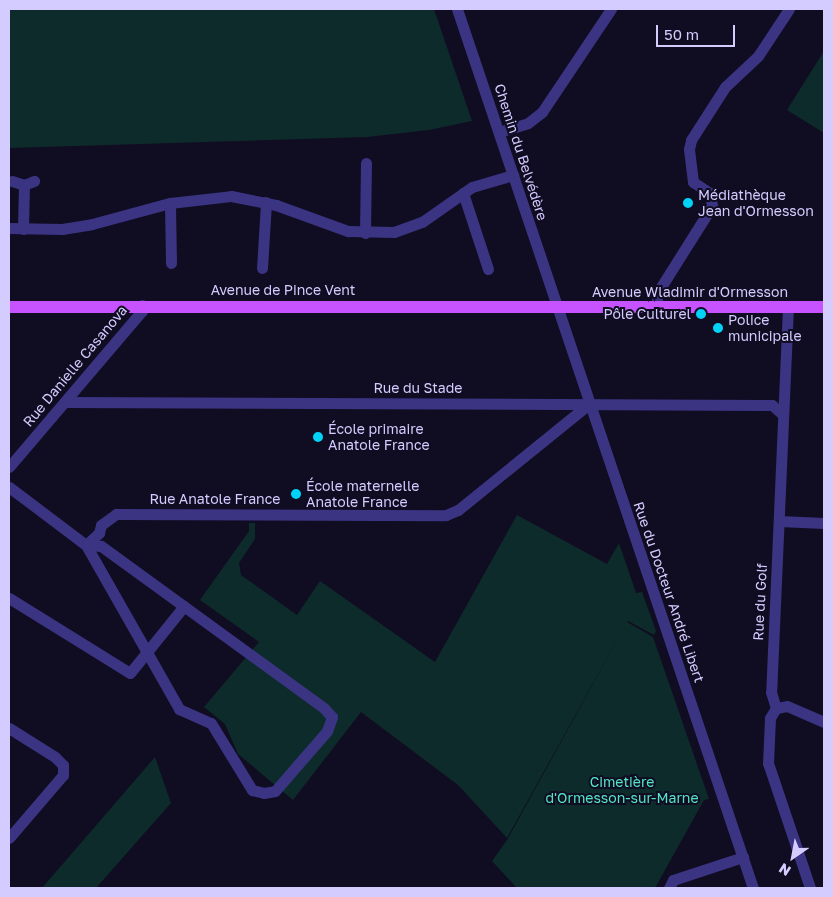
<!DOCTYPE html>
<html>
<head>
<meta charset="utf-8">
<style>
	body { margin:0 }
	#map { position:relative; width:833px; height:897px; overflow:hidden; background:#100c21; font-family:"Golos Text",sans-serif }
	div>[style] { position:absolute }
	[style*='--x'] { left:calc(var(--x)*1px); top:calc(var(--y)*1px); width:calc(var(--w)*1px); rotate:calc(var(--a)*1deg) }
	.green>* { inset:0; background:#0e2b2b }
	.minor>* { height:11px; margin:-5.5px; padding:0 5.5px; transform-origin:5.5px; border-radius:5.5px; background:#3a3483 }
	.major>* { height:12px; margin:-6px; padding:0 6px; transform-origin:6px; border-radius:6px; background:#c653ff }
	.dots>* { width:14px; height:14px; translate:-50% -50%; box-sizing:border-box; border:2px solid #100c21; border-radius:50% }
	span { translate:-50% -50%; white-space:nowrap; text-align:center; line-height:1.15; -webkit-text-stroke:4px #100c21; paint-order:stroke }
	.street-label { font-size:14px; color:#d4ccff }
	.poi-label { font-size:14px; color:#d4ccff }
	.left { translate:0 -50%; text-align:left }
	.right { translate:-100% -50%; text-align:right }
	.park-label { font-size:14px; color:#52e5c7 }
	.frame { position:absolute; inset:0; border:10px solid #d4ccff; pointer-events:none }
	.north { position:absolute; left:768px; top:832px; width:50px; height:50px; -webkit-text-stroke:4px #100c21; paint-order:stroke; rotate:213deg; font-size:14px; font-weight:700; line-height:20px; text-align:center; color:#d4ccff }
	.north::after { content:''; display:block; margin:auto; width:18px; height:22px; background:#d4ccff; clip-path:polygon(50% 0,100% 100%,50% 72%,0 100%) }
	.scale { position:absolute; left:656px; top:25px; width:79px; height:22px; box-sizing:border-box; border:2px solid #d4ccff; border-top:0; padding-left:6px; font-size:15px; line-height:18px; white-space:nowrap; color:#d4ccff; -webkit-text-stroke:4px #100c21; paint-order:stroke }
</style>
</head>
<body>
<div id="map">
	<div class="green">
		<div style="clip-path:polygon(9px 9px,434px 9px,472px 121px,429px 130px,367px 137px,9px 148px)"></div>
		<div style="clip-path:polygon(824px 51px,824px 133px,787px 110px)"></div>
		<div style="clip-path:polygon(517px 515px,607px 564px,619px 543px,636px 593px,642px 592px,656px 631px,654px 635px,628px 621px,627px 622px,653px 637px,709px 799px,704px 800px,655px 888px,517px 888px,492px 861px,507px 840px,626px 624px,507px 838px,458px 785px,361px 712px,293px 800px,238px 754px,225px 724px,204px 707px,259px 642px,200px 600px,249px 531px,249px 523px,255px 523px,255px 539px,239px 563px,241px 575px,297px 615px,320px 581px,435px 662px)"></div>
		<div style="clip-path:polygon(155px 757px,171px 803px,96px 888px,42px 888px)"></div>
	</div>
	<div class="minor">
		<div style="--x:457;--y:9;--w:928;--a:71.39"></div>
		<div style="--x:499;--y:132;--w:30;--a:-17"></div>
		<div style="--x:528;--y:123;--w:18;--a:-38"></div>
		<div style="--x:542;--y:112;--w:124;--a:-56.2"></div>
		<div style="--x:12;--y:181;--w:13;--a:18"></div>
		<div style="--x:24;--y:185;--w:11;--a:-22"></div>
		<div style="--x:463;--y:193;--w:80;--a:71.8"></div>
		<div style="--x:9;--y:228;--w:53;--a:1.1"></div>
		<div style="--x:62;--y:229;--w:30;--a:-9"></div>
		<div style="--x:92;--y:224;--w:81;--a:-15.1"></div>
		<div style="--x:23;--y:229;--w:44;--a:-88.7"></div>
		<div style="--x:365;--y:233;--w:70;--a:-89.2"></div>
		<div style="--x:171;--y:263;--w:60;--a:-91"></div>
		<div style="--x:170;--y:203;--w:61;--a:-6.5"></div>
		<div style="--x:231;--y:196;--w:46;--a:11.3"></div>
		<div style="--x:276;--y:205;--w:77;--a:19.9"></div>
		<div style="--x:348;--y:231;--w:46;--a:1.2"></div>
		<div style="--x:394;--y:232;--w:30;--a:-20"></div>
		<div style="--x:422;--y:222;--w:61;--a:-35"></div>
		<div style="--x:472;--y:187;--w:43;--a:-16.3"></div>
		<div style="--x:262;--y:268;--w:66;--a:-86.5"></div>
		<div style="--x:657;--y:307;--w:10;--a:-90"></div>
		<div style="--x:657;--y:297;--w:11;--a:-68"></div>
		<div style="--x:661;--y:287;--w:96;--a:-57.8"></div>
		<div style="--x:712;--y:206;--w:13;--a:-99"></div>
		<div style="--x:710;--y:193;--w:20;--a:-147"></div>
		<div style="--x:693;--y:182;--w:33;--a:-97"></div>
		<div style="--x:689;--y:149;--w:9;--a:-77"></div>
		<div style="--x:691;--y:140;--w:63;--a:-57.3"></div>
		<div style="--x:725;--y:87;--w:45;--a:-43.2"></div>
		<div style="--x:758;--y:56;--w:56;--a:-56.6"></div>
		<div style="--x:788;--y:307;--w:385;--a:92.5"></div>
		<div style="--x:771;--y:692;--w:17;--a:73"></div>
		<div style="--x:776;--y:708;--w:12;--a:121"></div>
		<div style="--x:770;--y:718;--w:45;--a:92.5"></div>
		<div style="--x:768;--y:763;--w:132;--a:71.4"></div>
		<div style="--x:65;--y:402;--w:707;--a:0.24"></div>
		<div style="--x:772;--y:405;--w:15;--a:42"></div>
		<div style="--x:9;--y:467;--w:205;--a:-49.6"></div>
		<div style="--x:142;--y:311;--w:6;--a:-90"></div>
		<div style="--x:9;--y:487;--w:96;--a:37"></div>
		<div style="--x:86;--y:545;--w:189;--a:60.4"></div>
		<div style="--x:179;--y:709;--w:35;--a:24"></div>
		<div style="--x:211;--y:723;--w:79;--a:58.5"></div>
		<div style="--x:252;--y:790;--w:12;--a:14"></div>
		<div style="--x:264;--y:793;--w:11;--a:-10"></div>
		<div style="--x:275;--y:791;--w:79;--a:-49.1"></div>
		<div style="--x:327;--y:731;--w:15;--a:-70"></div>
		<div style="--x:332;--y:717;--w:12;--a:-132"></div>
		<div style="--x:324;--y:708;--w:276;--a:-144"></div>
		<div style="--x:101;--y:546;--w:15;--a:-176"></div>
		<div style="--x:779;--y:521;--w:45;--a:2.5"></div>
		<div style="--x:86;--y:545;--w:18;--a:-43"></div>
		<div style="--x:99;--y:533;--w:8;--a:-76"></div>
		<div style="--x:101;--y:525;--w:19;--a:-36"></div>
		<div style="--x:116;--y:514;--w:330;--a:0.2"></div>
		<div style="--x:446;--y:515;--w:13;--a:-23"></div>
		<div style="--x:458;--y:510;--w:169;--a:-39"></div>
		<div style="--x:9;--y:598;--w:142;--a:31.8"></div>
		<div style="--x:130;--y:673;--w:86;--a:-51.1"></div>
		<div style="--x:776;--y:708;--w:11;--a:-10"></div>
		<div style="--x:787;--y:706;--w:40;--a:23.4"></div>
		<div style="--x:9;--y:728;--w:54;--a:32.2"></div>
		<div style="--x:55;--y:757;--w:11;--a:45"></div>
		<div style="--x:63;--y:765;--w:10;--a:90"></div>
		<div style="--x:63;--y:775;--w:83;--a:130.6"></div>
		<div style="--x:669;--y:888;--w:9;--a:-63"></div>
		<div style="--x:673;--y:880;--w:74;--a:-18.2"></div>
	</div>
	<div class="major">
		<div style="--x:9;--y:307;--w:815;--a:0"></div>
	</div>
	<div class="dots">
		<div style="left:688px;top:203px;background:#00d3f7"></div>
		<div style="left:701px;top:314px;background:#00d3f7"></div>
		<div style="left:718px;top:328px;background:#00d3f7"></div>
		<div style="left:318px;top:437px;background:#00d3f7"></div>
		<div style="left:296px;top:494px;background:#00d3f7"></div>
	</div>
	<div class="street-label">
		<span style="left:521px;top:152px;rotate:72deg">Chemin du Belvédère</span>
		<span style="left:283px;top:290px">Avenue de Pince Vent</span>
		<span style="left:690px;top:292px">Avenue Wladimir d'Ormesson</span>
		<span style="left:75px;top:366px;rotate:-50deg">Rue Danielle Casanova</span>
		<span style="left:418px;top:388px">Rue du Stade</span>
		<span style="left:215px;top:499px">Rue Anatole France</span>
		<span style="left:669px;top:592px;rotate:71deg">Rue du Docteur André Libert</span>
		<span style="left:760px;top:602px;rotate:-87deg">Rue du Golf</span>
	</div>
	<div class="poi-label">
		<span class="left" style="left:698px;top:203px">Médiathèque<br>Jean d'Ormesson</span>
		<span class="right" style="left:691px;top:314px">Pôle Culturel</span>
		<span class="left" style="left:728px;top:328px">Police<br>municipale</span>
		<span class="left" style="left:328px;top:437px">École primaire<br>Anatole France</span>
		<span class="left" style="left:306px;top:494px">École maternelle<br>Anatole France</span>
	</div>
	<div class="park-label">
		<span style="left:622px;top:790px">Cimetière<br>d'Ormesson-sur-Marne</span>
	</div>
	<div class="frame"></div>
	<div class="north">N</div>
	<div class="scale">50 m</div>
</div>
</body>
</html>
